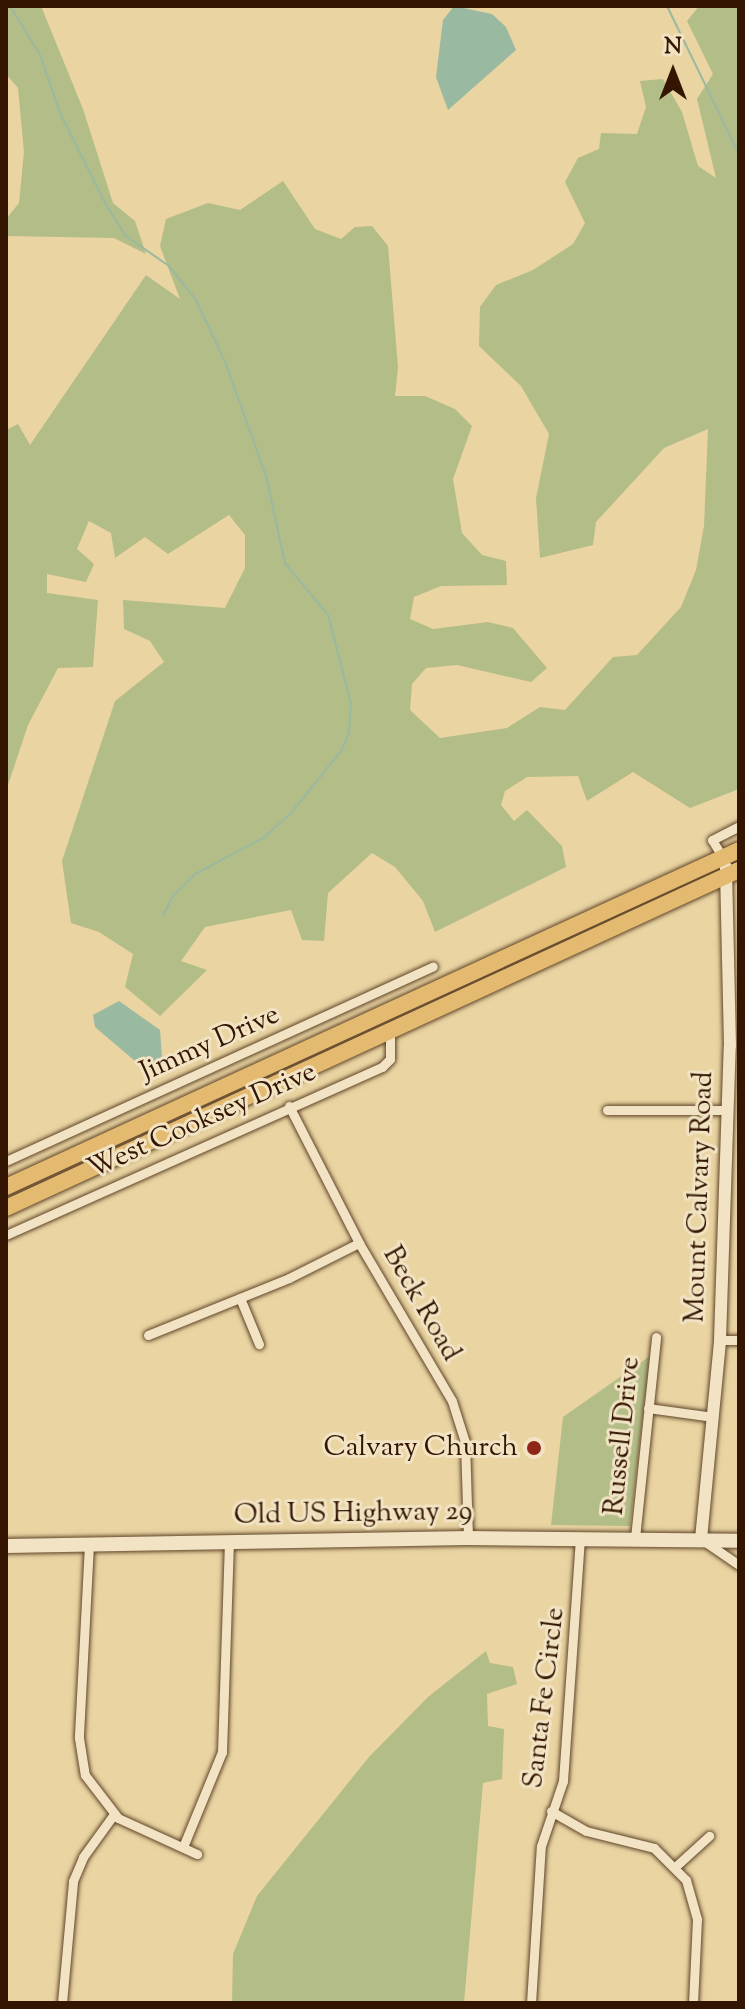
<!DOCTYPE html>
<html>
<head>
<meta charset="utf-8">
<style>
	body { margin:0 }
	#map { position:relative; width:745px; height:2009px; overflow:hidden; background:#e9d4a2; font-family:"Sorts Mill Goudy",serif }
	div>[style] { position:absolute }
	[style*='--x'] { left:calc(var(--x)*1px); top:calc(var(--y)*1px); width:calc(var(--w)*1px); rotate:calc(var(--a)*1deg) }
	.green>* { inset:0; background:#b3bd88 }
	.water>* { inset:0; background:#99b9a0 }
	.stream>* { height:2px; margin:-1px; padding:0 1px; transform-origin:1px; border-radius:1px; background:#99b9a0 }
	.roads { filter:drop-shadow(0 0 2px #604529) drop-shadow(0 0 2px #604529) }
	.minor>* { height:9px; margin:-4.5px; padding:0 4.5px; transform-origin:4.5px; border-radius:4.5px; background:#f1e3c3 }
	.tertiary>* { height:12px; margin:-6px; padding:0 6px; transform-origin:6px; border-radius:6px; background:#f1e3c3 }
	.secondary>* { height:14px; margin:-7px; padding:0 7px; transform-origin:7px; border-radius:7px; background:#f1e3c3 }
	.trunk>* { height:16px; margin:-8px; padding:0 8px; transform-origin:8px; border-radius:8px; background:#e4ba71 }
	.dots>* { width:22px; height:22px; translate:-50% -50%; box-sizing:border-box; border:4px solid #f1e3c3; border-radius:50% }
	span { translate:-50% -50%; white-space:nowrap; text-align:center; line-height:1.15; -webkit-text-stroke:6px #f1e3c3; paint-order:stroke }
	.street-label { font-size:28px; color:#331501 }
	.poi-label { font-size:28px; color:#331501 }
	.right { translate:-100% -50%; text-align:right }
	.frame { position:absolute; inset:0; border:8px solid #331501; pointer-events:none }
	.north { position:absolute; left:633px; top:32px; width:80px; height:80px; -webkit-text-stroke:6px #f1e3c3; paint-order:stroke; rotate:0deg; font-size:22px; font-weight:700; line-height:32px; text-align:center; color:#331501 }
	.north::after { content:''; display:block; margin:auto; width:28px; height:36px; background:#331501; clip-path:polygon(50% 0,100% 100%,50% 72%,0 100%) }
</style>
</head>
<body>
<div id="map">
	<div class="green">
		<div style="clip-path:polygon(6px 6px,41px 6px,83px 109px,113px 203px,135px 221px,146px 254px,114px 238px,6px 236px,6px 219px,19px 203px,24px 152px,18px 88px,6px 74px)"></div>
		<div style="clip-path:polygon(699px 6px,739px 6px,739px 789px,690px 808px,633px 772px,587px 801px,578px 776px,527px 777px,505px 791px,501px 805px,514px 821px,527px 810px,562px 846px,566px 867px,435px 932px,423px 901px,395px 867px,372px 853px,328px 893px,324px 941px,302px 940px,291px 910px,205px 927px,181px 961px,207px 970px,160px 1016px,125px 987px,133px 954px,99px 932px,71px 923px,62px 861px,115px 701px,164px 662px,150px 641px,124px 629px,123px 600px,225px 608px,245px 568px,245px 535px,229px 515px,168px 554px,145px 537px,115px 558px,111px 533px,89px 521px,77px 549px,94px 564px,86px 582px,47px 574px,47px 593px,98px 600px,93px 667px,58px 668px,28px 725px,6px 791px,6px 430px,18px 424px,30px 445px,146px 275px,180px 299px,160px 246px,166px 219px,208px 203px,240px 210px,283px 181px,315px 229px,341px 239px,355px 227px,372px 226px,388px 246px,398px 367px,395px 396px,425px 396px,455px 409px,472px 426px,453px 479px,462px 533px,482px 555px,506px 561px,507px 585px,441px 586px,414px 597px,410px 619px,433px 629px,488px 622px,513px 628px,547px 668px,531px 682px,457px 665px,426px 668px,412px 684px,410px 710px,440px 738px,507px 728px,540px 707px,565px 710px,613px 657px,637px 655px,681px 607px,696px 570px,704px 526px,708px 429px,664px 448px,596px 522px,593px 545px,540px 558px,536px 498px,549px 434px,521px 386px,479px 346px,480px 307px,496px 285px,533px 270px,573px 244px,585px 223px,565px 182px,578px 158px,599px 149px,601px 133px,637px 134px,646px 107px,640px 81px,663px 79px,682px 112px,698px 166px,716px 178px,697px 99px,713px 74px,687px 21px)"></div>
		<div style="clip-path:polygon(650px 1356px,630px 1526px,551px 1525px,563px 1417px)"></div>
		<div style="clip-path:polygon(486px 1651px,490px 1663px,513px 1667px,517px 1684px,487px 1694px,488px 1726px,504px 1729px,502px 1779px,483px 1783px,464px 2003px,232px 2003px,233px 1954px,257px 1896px,369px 1757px,428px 1697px)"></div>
	</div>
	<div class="water">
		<div style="clip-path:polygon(454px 6px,492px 14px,506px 27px,516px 50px,448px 110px,436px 77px,443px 20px)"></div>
		<div style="clip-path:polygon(119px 1001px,160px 1030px,162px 1057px,155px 1078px,95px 1027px,93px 1015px)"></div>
	</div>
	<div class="stream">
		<div style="--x:10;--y:6;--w:57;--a:58.5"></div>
		<div style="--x:40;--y:55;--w:61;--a:71"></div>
		<div style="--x:60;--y:113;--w:101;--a:63.4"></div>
		<div style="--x:105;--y:203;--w:39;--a:58"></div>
		<div style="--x:126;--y:236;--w:52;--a:34.9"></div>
		<div style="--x:169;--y:266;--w:43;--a:51.5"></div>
		<div style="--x:196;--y:300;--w:68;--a:64.9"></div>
		<div style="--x:225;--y:362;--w:121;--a:70.2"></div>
		<div style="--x:266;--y:476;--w:89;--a:77.7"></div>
		<div style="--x:285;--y:563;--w:67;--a:50.4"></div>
		<div style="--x:328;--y:615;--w:91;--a:75.4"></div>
		<div style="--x:351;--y:703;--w:30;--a:94"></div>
		<div style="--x:349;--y:733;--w:20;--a:114"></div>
		<div style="--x:341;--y:751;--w:80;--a:128.9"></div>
		<div style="--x:291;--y:813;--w:38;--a:138"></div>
		<div style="--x:263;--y:838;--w:77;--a:152.1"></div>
		<div style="--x:195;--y:874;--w:31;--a:135"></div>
		<div style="--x:173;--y:896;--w:22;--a:117"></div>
		<div style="--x:667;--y:6;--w:165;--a:64.1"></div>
	</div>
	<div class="roads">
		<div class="minor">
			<div style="--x:723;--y:858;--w:21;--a:-121"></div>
			<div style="--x:712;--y:840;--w:30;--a:-27"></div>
			<div style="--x:289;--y:1106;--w:154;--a:62.9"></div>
			<div style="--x:359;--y:1243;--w:183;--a:59.5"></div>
			<div style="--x:452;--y:1401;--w:43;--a:72.4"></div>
			<div style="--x:465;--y:1442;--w:96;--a:88.2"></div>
			<div style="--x:607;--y:1110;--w:121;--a:0"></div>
			<div style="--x:6;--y:1161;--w:469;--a:-24.5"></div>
			<div style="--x:6;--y:1235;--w:412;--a:-24.1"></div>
			<div style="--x:382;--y:1067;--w:11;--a:-45"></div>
			<div style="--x:390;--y:1059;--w:28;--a:-90"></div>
			<div style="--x:240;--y:1298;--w:50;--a:67.6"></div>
			<div style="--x:148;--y:1335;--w:152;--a:-22"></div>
			<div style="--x:289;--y:1278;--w:78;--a:-26.6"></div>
			<div style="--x:720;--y:1340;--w:19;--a:0"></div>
			<div style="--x:648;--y:1408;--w:66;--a:7.9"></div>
			<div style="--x:635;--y:1538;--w:202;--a:-84"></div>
			<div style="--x:704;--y:1541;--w:42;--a:34.4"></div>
			<div style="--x:89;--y:1544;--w:194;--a:93"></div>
			<div style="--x:79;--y:1738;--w:37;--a:81"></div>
			<div style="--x:85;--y:1775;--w:54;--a:52.5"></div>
			<div style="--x:118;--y:1818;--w:87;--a:24.5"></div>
			<div style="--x:551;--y:1811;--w:40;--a:29.7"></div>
			<div style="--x:586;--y:1831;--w:70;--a:14"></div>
			<div style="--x:654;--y:1848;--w:45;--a:45"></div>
			<div style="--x:686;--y:1880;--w:41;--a:74.2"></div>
			<div style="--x:697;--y:1919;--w:84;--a:92.7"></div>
			<div style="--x:183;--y:1847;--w:103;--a:-67.7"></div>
			<div style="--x:222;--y:1752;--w:210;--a:-88.1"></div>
			<div style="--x:676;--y:1866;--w:45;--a:-42.3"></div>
			<div style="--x:62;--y:2003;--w:122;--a:-84.8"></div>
			<div style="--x:73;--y:1881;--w:26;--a:-67"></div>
			<div style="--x:83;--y:1857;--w:53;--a:-54.2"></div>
			<div style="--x:531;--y:2003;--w:157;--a:-86.4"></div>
			<div style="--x:541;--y:1846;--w:69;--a:-71.3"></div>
			<div style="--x:563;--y:1781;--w:244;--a:-86"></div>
		</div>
		<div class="tertiary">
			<div style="--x:701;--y:1539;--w:200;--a:-84.5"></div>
			<div style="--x:720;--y:1340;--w:294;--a:-88.1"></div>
			<div style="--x:730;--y:1046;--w:179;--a:-91.3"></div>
		</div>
		<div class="secondary">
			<div style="--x:6;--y:1546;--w:462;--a:-1"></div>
			<div style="--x:468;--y:1538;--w:271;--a:0.6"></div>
		</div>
		<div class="trunk">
			<div style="--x:6;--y:1187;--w:807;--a:-24.69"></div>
			<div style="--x:6;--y:1208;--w:807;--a:-24.76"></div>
		</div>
	</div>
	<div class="dots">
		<div style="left:534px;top:1448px;background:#8f2418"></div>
	</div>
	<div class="street-label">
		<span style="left:210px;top:1044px;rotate:-24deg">Jimmy Drive</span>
		<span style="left:202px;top:1121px;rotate:-24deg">West Cooksey Drive</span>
		<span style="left:700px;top:1197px;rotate:-88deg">Mount Calvary Road</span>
		<span style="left:421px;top:1304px;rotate:60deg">Beck Road</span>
		<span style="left:623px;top:1436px;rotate:-84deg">Russell Drive</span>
		<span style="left:353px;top:1514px;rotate:-1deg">Old US Highway 29</span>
		<span style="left:545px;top:1698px;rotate:-83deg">Santa Fe Circle</span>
	</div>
	<div class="poi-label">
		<span class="right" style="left:518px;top:1448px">Calvary Church</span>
	</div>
	<div class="frame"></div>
	<div class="north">N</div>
</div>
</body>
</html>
